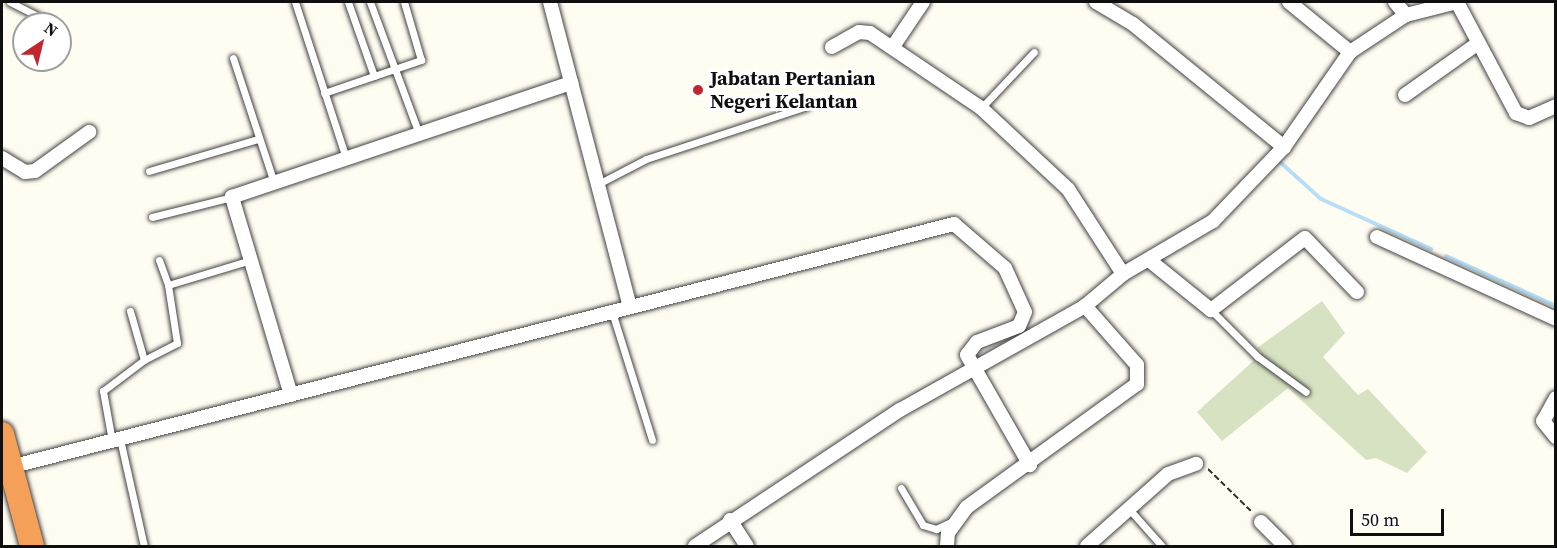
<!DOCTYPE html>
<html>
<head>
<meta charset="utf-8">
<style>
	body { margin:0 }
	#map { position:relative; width:1557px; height:548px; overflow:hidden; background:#fffcf1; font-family:"Source Serif 4",serif }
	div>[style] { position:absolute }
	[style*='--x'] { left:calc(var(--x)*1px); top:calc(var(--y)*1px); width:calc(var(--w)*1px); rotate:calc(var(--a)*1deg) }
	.cemetery>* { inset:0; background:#d7e2c2 }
	.stream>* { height:4px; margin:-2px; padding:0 2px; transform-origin:2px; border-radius:2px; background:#b6dff7 }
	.path>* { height:2px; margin-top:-1px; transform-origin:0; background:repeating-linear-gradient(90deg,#313131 0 6px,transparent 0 9px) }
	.roads { filter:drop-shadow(0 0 2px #424242) drop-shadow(0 0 2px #424242) }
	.lane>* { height:7px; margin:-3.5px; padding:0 3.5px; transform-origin:3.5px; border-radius:3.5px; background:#fff }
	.street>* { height:14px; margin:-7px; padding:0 7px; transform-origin:7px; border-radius:7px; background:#fff }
	.highway>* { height:24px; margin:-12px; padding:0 12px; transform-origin:12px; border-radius:12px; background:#f5a059 }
	.dots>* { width:16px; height:16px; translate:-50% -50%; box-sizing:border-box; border:3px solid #fff; border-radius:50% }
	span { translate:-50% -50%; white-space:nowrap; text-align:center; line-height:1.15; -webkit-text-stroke:6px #fff; paint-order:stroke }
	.poi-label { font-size:20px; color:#0f0f0f; font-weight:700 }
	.left { translate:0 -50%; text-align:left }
	.frame { position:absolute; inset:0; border:3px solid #0f0f0f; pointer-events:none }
	.north { position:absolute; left:12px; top:12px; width:60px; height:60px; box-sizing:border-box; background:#fff; border:2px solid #9f9f9f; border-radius:50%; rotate:35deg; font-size:16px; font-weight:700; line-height:24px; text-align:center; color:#0f0f0f }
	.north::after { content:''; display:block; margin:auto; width:21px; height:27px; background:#c1252d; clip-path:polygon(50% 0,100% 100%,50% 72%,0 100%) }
	.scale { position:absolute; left:1350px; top:509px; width:94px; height:27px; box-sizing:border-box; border:3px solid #0f0f0f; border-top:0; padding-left:8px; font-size:18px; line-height:21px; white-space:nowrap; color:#0f0f0f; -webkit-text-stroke:4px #fff; paint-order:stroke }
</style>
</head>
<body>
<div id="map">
	<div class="cemetery">
		<div style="clip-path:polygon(1322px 301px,1345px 333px,1323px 357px,1358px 395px,1368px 389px,1427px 452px,1407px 473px,1376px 458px,1366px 460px,1288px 388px,1222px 441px,1197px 412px,1262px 353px,1257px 348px)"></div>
	</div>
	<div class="stream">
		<div style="--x:1280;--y:162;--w:55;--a:42.1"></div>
		<div style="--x:1321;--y:199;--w:121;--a:24.4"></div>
		<div style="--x:1446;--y:256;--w:121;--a:24.4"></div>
	</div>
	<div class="path">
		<div style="--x:1208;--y:469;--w:63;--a:44.4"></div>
	</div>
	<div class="roads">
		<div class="lane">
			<div style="--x:10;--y:2;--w:38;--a:27"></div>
			<div style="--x:295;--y:2;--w:164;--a:71.9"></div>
			<div style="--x:370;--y:2;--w:141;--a:69.6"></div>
			<div style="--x:233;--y:58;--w:132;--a:71.8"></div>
			<div style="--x:374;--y:76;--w:50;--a:-18.8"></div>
			<div style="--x:421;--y:60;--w:60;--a:-106.3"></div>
			<div style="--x:324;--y:93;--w:53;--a:-18.8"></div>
			<div style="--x:374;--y:76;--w:78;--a:-109.4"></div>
			<div style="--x:981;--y:108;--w:77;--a:-46.6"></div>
			<div style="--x:149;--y:171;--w:114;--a:-16.4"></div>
			<div style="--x:598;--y:184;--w:54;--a:-27.5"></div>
			<div style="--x:646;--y:159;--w:169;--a:-18.2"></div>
			<div style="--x:152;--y:217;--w:82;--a:-14"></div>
			<div style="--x:159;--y:260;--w:27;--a:70"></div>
			<div style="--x:1211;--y:310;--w:66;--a:45"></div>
			<div style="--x:1258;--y:357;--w:59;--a:36.1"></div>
			<div style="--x:612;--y:312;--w:134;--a:72.6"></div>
			<div style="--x:144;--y:360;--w:37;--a:-27"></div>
			<div style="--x:177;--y:343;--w:59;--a:-98.8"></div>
			<div style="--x:168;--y:285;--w:87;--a:-16.8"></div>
			<div style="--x:120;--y:439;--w:110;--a:77.4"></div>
			<div style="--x:112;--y:441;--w:51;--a:-100.2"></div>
			<div style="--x:103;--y:391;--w:51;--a:-37.1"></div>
			<div style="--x:144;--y:360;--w:51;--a:-105.9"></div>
			<div style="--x:901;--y:488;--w:43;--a:59.3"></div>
			<div style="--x:923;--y:525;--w:14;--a:17"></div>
			<div style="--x:936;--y:529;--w:19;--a:-25"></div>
			<div style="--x:1129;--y:509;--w:50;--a:48.3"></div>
		</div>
		<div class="street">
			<div style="--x:550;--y:2;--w:315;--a:75.3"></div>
			<div style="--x:1096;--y:2;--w:43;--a:30.7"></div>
			<div style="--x:1133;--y:24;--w:195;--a:39.2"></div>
			<div style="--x:1289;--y:2;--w:79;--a:39.3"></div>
			<div style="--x:1350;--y:52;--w:67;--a:-33.5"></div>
			<div style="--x:1406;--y:15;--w:53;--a:-14.3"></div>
			<div style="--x:1395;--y:2;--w:17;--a:50"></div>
			<div style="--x:1457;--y:2;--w:126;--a:62"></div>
			<div style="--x:1516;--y:113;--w:14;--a:21"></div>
			<div style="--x:1529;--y:118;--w:30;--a:-24"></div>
			<div style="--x:894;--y:45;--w:52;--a:-56"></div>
			<div style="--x:832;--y:47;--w:31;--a:-29"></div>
			<div style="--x:859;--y:32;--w:11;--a:5"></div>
			<div style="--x:870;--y:33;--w:134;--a:34"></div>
			<div style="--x:981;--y:108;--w:119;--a:43"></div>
			<div style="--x:1068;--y:189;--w:101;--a:57.1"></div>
			<div style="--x:1405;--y:95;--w:88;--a:-35.3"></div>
			<div style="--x:2;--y:158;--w:27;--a:31"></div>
			<div style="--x:25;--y:172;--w:10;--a:-6"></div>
			<div style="--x:35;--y:171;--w:67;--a:-35.8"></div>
			<div style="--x:1377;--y:237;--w:197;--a:24.6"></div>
			<div style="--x:1149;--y:260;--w:80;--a:38.9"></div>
			<div style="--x:1211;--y:310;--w:118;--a:-37.5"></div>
			<div style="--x:1305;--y:238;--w:75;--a:46.1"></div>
			<div style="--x:291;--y:395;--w:207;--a:-106.6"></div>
			<div style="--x:232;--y:197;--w:358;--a:-18.6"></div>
			<div style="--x:1556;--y:398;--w:26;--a:119"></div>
			<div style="--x:1543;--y:421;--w:21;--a:51"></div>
			<div style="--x:10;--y:467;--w:975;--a:-14.44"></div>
			<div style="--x:954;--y:224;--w:67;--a:40.8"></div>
			<div style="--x:1005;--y:268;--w:48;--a:65.6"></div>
			<div style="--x:1025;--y:312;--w:15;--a:113"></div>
			<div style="--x:1019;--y:326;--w:45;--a:159.1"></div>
			<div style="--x:977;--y:342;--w:16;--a:128"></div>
			<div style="--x:967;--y:355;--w:127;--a:60.2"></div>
			<div style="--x:730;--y:520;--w:31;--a:57"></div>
			<div style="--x:1261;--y:522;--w:34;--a:45"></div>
			<div style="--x:695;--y:546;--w:246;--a:-33.6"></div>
			<div style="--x:900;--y:410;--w:212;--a:-29.3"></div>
			<div style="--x:1085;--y:306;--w:50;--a:-40.1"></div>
			<div style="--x:1123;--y:274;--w:104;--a:-30.5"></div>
			<div style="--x:1213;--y:221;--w:103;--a:-46.2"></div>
			<div style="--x:1284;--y:147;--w:116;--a:-55.2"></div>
			<div style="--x:947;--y:546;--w:13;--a:-86"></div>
			<div style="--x:948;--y:533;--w:32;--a:-54"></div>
			<div style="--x:967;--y:507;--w:210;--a:-35.9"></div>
			<div style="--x:1137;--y:384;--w:19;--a:-90"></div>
			<div style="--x:1137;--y:365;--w:79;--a:-131.4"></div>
			<div style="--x:1087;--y:546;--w:108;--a:-41.6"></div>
			<div style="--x:1168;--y:474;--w:30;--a:-20"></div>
		</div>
		<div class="highway">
			<div style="--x:2;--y:434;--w:116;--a:75"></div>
		</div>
	</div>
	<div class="dots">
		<div style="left:698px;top:90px;background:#c1252d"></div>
	</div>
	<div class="poi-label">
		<span class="left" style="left:710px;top:90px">Jabatan Pertanian<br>Negeri Kelantan</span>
	</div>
	<div class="frame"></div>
	<div class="north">N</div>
	<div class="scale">50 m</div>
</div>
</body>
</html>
